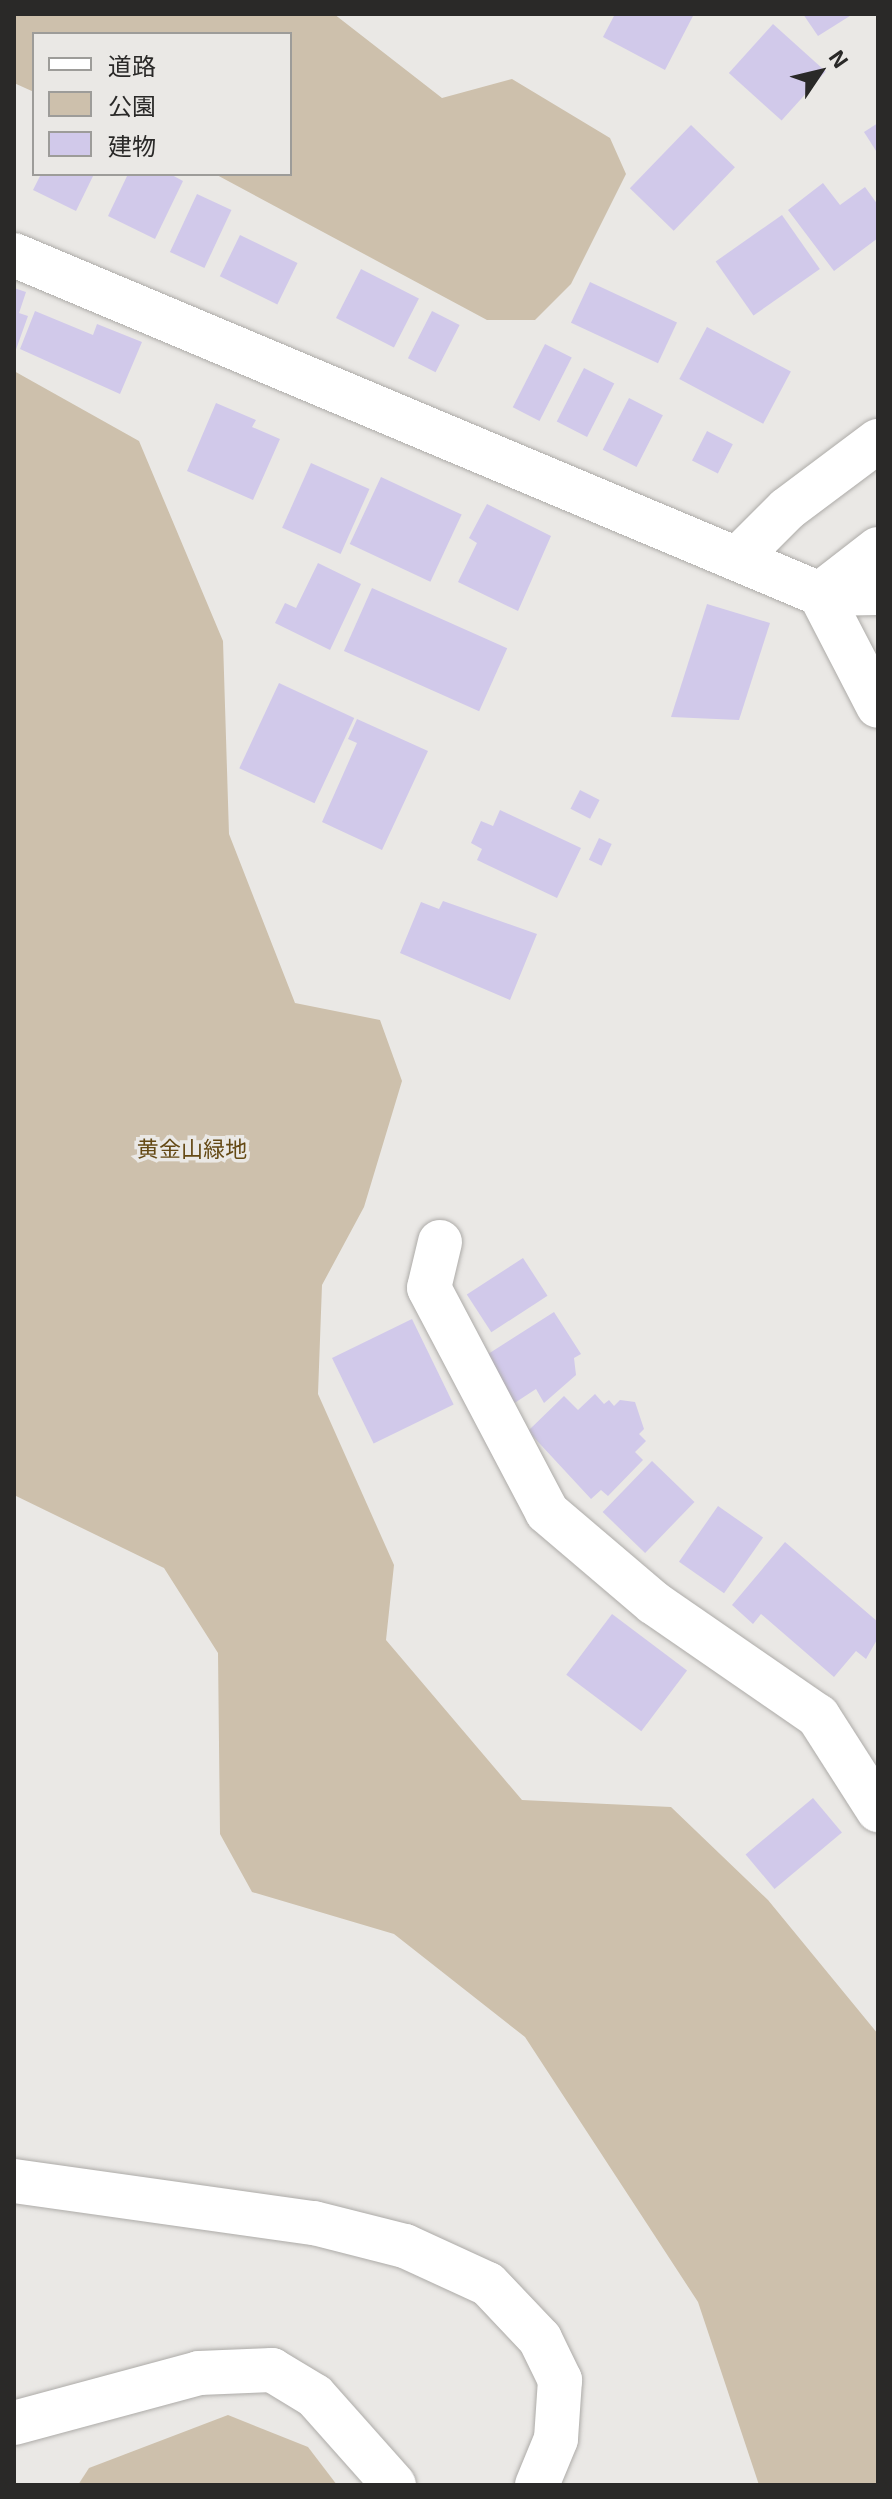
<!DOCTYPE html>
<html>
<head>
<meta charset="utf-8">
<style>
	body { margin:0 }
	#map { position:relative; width:892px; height:2499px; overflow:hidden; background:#eae8e5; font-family:"Exo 2","Noto Sans JP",sans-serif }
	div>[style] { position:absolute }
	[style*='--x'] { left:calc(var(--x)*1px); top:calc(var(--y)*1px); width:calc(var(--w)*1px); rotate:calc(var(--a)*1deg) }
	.green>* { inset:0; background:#cdc0ac }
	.building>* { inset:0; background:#d1c9ea; transform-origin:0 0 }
	.roads { filter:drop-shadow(0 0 2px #adaba8) drop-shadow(0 0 2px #adaba8) }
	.minor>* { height:44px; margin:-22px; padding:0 22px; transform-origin:22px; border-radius:22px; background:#fff }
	span { translate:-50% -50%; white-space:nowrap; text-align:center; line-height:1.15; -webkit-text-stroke:7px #eae8e5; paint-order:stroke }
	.park-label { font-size:22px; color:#644915 }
	.frame { position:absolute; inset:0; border:16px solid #2a2928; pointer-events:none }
	.legend { position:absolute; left:32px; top:32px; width:260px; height:144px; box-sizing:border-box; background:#eae8e5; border:2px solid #9d9c99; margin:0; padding:10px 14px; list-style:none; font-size:24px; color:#2a2928 }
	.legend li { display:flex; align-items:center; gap:16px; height:40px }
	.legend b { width:40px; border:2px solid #9d9c99 }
	.north { position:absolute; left:780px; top:32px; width:80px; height:80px; -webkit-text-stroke:6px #eae8e5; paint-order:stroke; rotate:55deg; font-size:22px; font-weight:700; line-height:32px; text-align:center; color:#2a2928 }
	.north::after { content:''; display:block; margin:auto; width:28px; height:36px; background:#2a2928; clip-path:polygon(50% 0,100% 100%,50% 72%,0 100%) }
</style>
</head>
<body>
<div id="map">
	<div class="green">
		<div style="clip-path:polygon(14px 14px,334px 14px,442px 98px,512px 79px,610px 138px,626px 174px,571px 284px,535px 320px,487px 320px,215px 174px,290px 174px,290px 34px,34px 34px,34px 92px,14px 83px)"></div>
		<div style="clip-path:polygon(14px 371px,139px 441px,223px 641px,229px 834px,295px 1003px,380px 1020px,402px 1081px,364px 1207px,322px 1285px,318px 1394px,394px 1565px,386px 1640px,522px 1800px,671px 1807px,768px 1900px,878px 2034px,878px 2485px,759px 2485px,698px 2302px,525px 2037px,394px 1934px,252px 1892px,220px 1834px,218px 1653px,164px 1568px,14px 1495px)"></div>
		<div style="clip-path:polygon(228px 2415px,308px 2447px,337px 2485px,78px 2485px,89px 2468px)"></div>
	</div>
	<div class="building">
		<div style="clip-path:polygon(615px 14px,694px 14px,665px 70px,603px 37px)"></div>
		<div style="clip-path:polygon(803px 14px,853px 14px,818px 36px)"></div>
		<div style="left:773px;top:24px;width:71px;height:66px;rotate:42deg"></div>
		<div style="clip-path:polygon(878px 123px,878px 154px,864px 132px)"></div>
		<div style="left:691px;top:125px;width:61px;height:88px;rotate:44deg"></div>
		<div style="clip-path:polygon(41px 174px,94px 174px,76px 211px,33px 190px)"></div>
		<div style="clip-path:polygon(128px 174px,170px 174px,183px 181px,155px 239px,108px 216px)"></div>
		<div style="clip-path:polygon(823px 183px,840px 205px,865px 187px,878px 205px,878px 238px,834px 271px,788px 210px)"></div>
		<div style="left:197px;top:194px;width:38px;height:64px;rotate:25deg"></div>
		<div style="left:782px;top:215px;width:66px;height:81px;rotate:55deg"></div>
		<div style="left:240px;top:235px;width:64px;height:46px;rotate:26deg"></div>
		<div style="left:361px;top:269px;width:65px;height:55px;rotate:27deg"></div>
		<div style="left:590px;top:282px;width:96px;height:45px;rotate:25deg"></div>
		<div style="clip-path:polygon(14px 288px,26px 292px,19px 313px,28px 316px,14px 355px)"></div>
		<div style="clip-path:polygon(35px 311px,93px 335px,97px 324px,142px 342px,120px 394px,20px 349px)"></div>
		<div style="left:432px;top:311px;width:31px;height:53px;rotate:27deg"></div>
		<div style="left:707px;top:327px;width:95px;height:59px;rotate:28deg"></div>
		<div style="left:545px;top:344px;width:30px;height:71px;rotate:27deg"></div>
		<div style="left:584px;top:368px;width:34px;height:60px;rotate:27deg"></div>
		<div style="left:629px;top:398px;width:38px;height:58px;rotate:27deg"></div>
		<div style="clip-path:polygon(216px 403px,256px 420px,252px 427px,280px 439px,253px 500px,187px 471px)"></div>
		<div style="left:707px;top:431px;width:29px;height:33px;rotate:27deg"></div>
		<div style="left:311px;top:463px;width:64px;height:71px;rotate:24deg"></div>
		<div style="left:381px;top:477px;width:89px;height:74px;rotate:25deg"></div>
		<div style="clip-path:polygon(487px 504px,551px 536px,518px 611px,458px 582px,477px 543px,469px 538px)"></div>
		<div style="clip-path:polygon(318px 563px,361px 584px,330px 650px,275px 623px,285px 603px,296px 608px)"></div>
		<div style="left:372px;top:588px;width:148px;height:69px;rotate:24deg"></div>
		<div style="clip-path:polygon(707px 604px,770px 623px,739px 720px,671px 717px)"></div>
		<div style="left:279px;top:683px;width:83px;height:94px;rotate:25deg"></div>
		<div style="clip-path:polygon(357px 719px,428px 751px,382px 850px,322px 822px,357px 743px,348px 739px)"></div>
		<div style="left:580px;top:790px;width:22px;height:21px;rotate:27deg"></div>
		<div style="clip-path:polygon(500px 810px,581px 848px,557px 898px,477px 860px,482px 849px,471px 843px,481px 821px,493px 826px)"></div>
		<div style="left:599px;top:838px;width:14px;height:24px;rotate:25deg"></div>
		<div style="clip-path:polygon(443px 901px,537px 934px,510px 1000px,400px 953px,421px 902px,439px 909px)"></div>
		<div style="left:523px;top:1258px;width:45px;height:67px;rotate:57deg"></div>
		<div style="clip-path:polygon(554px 1312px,581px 1354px,574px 1358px,576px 1375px,544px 1403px,536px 1389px,513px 1404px,485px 1356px)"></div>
		<div style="left:412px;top:1319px;width:95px;height:89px;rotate:64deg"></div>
		<div style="clip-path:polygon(595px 1394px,604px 1404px,609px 1400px,614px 1406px,620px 1400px,635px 1402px,644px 1429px,639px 1434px,646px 1441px,635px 1452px,643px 1460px,608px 1496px,601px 1490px,591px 1499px,528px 1431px,564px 1396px,578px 1410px)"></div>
		<div style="left:652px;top:1461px;width:59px;height:71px;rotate:44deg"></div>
		<div style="left:718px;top:1506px;width:55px;height:68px;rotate:35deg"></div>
		<div style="clip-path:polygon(785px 1542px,878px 1622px,878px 1638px,866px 1659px,856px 1651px,834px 1677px,761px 1614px,753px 1624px,732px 1605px)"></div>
		<div style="left:612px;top:1614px;width:94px;height:76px;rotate:37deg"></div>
		<div style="left:813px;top:1798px;width:45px;height:88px;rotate:50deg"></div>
	</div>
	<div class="roads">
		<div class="minor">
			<div style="--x:14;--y:255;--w:874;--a:22.81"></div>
			<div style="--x:820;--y:594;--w:58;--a:-1"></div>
			<div style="--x:878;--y:549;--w:73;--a:142.2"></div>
			<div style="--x:820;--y:594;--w:126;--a:62.6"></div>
			<div style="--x:738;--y:558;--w:69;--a:-45"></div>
			<div style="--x:787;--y:509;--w:114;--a:-36.8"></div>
			<div style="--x:440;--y:1242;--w:47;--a:103.4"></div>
			<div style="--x:429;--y:1288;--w:253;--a:62.2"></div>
			<div style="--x:547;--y:1512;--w:140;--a:40.4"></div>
			<div style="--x:654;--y:1603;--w:199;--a:34.6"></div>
			<div style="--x:818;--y:1716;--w:112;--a:57.4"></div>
			<div style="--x:14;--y:2181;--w:303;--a:8"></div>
			<div style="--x:314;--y:2223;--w:94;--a:14.2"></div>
			<div style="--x:405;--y:2246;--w:91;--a:24.6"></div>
			<div style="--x:488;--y:2284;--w:76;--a:46.6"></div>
			<div style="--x:540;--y:2339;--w:46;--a:64"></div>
			<div style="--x:560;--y:2380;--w:59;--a:93.9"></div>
			<div style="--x:556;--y:2439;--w:50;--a:112.4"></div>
			<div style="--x:14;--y:2423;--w:192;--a:-15.1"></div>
			<div style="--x:199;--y:2373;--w:73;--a:-2.4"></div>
			<div style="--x:272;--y:2370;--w:50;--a:31.2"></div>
			<div style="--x:315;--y:2396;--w:119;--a:48.4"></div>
		</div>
	</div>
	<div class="park-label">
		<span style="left:192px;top:1149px">黄金山緑地</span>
	</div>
	<div class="frame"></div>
	<ul class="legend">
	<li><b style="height:10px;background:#fff"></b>道路</li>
	<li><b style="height:22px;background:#cdc0ac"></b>公園</li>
	<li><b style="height:22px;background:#d1c9ea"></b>建物</li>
	</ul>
	<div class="north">N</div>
</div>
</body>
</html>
